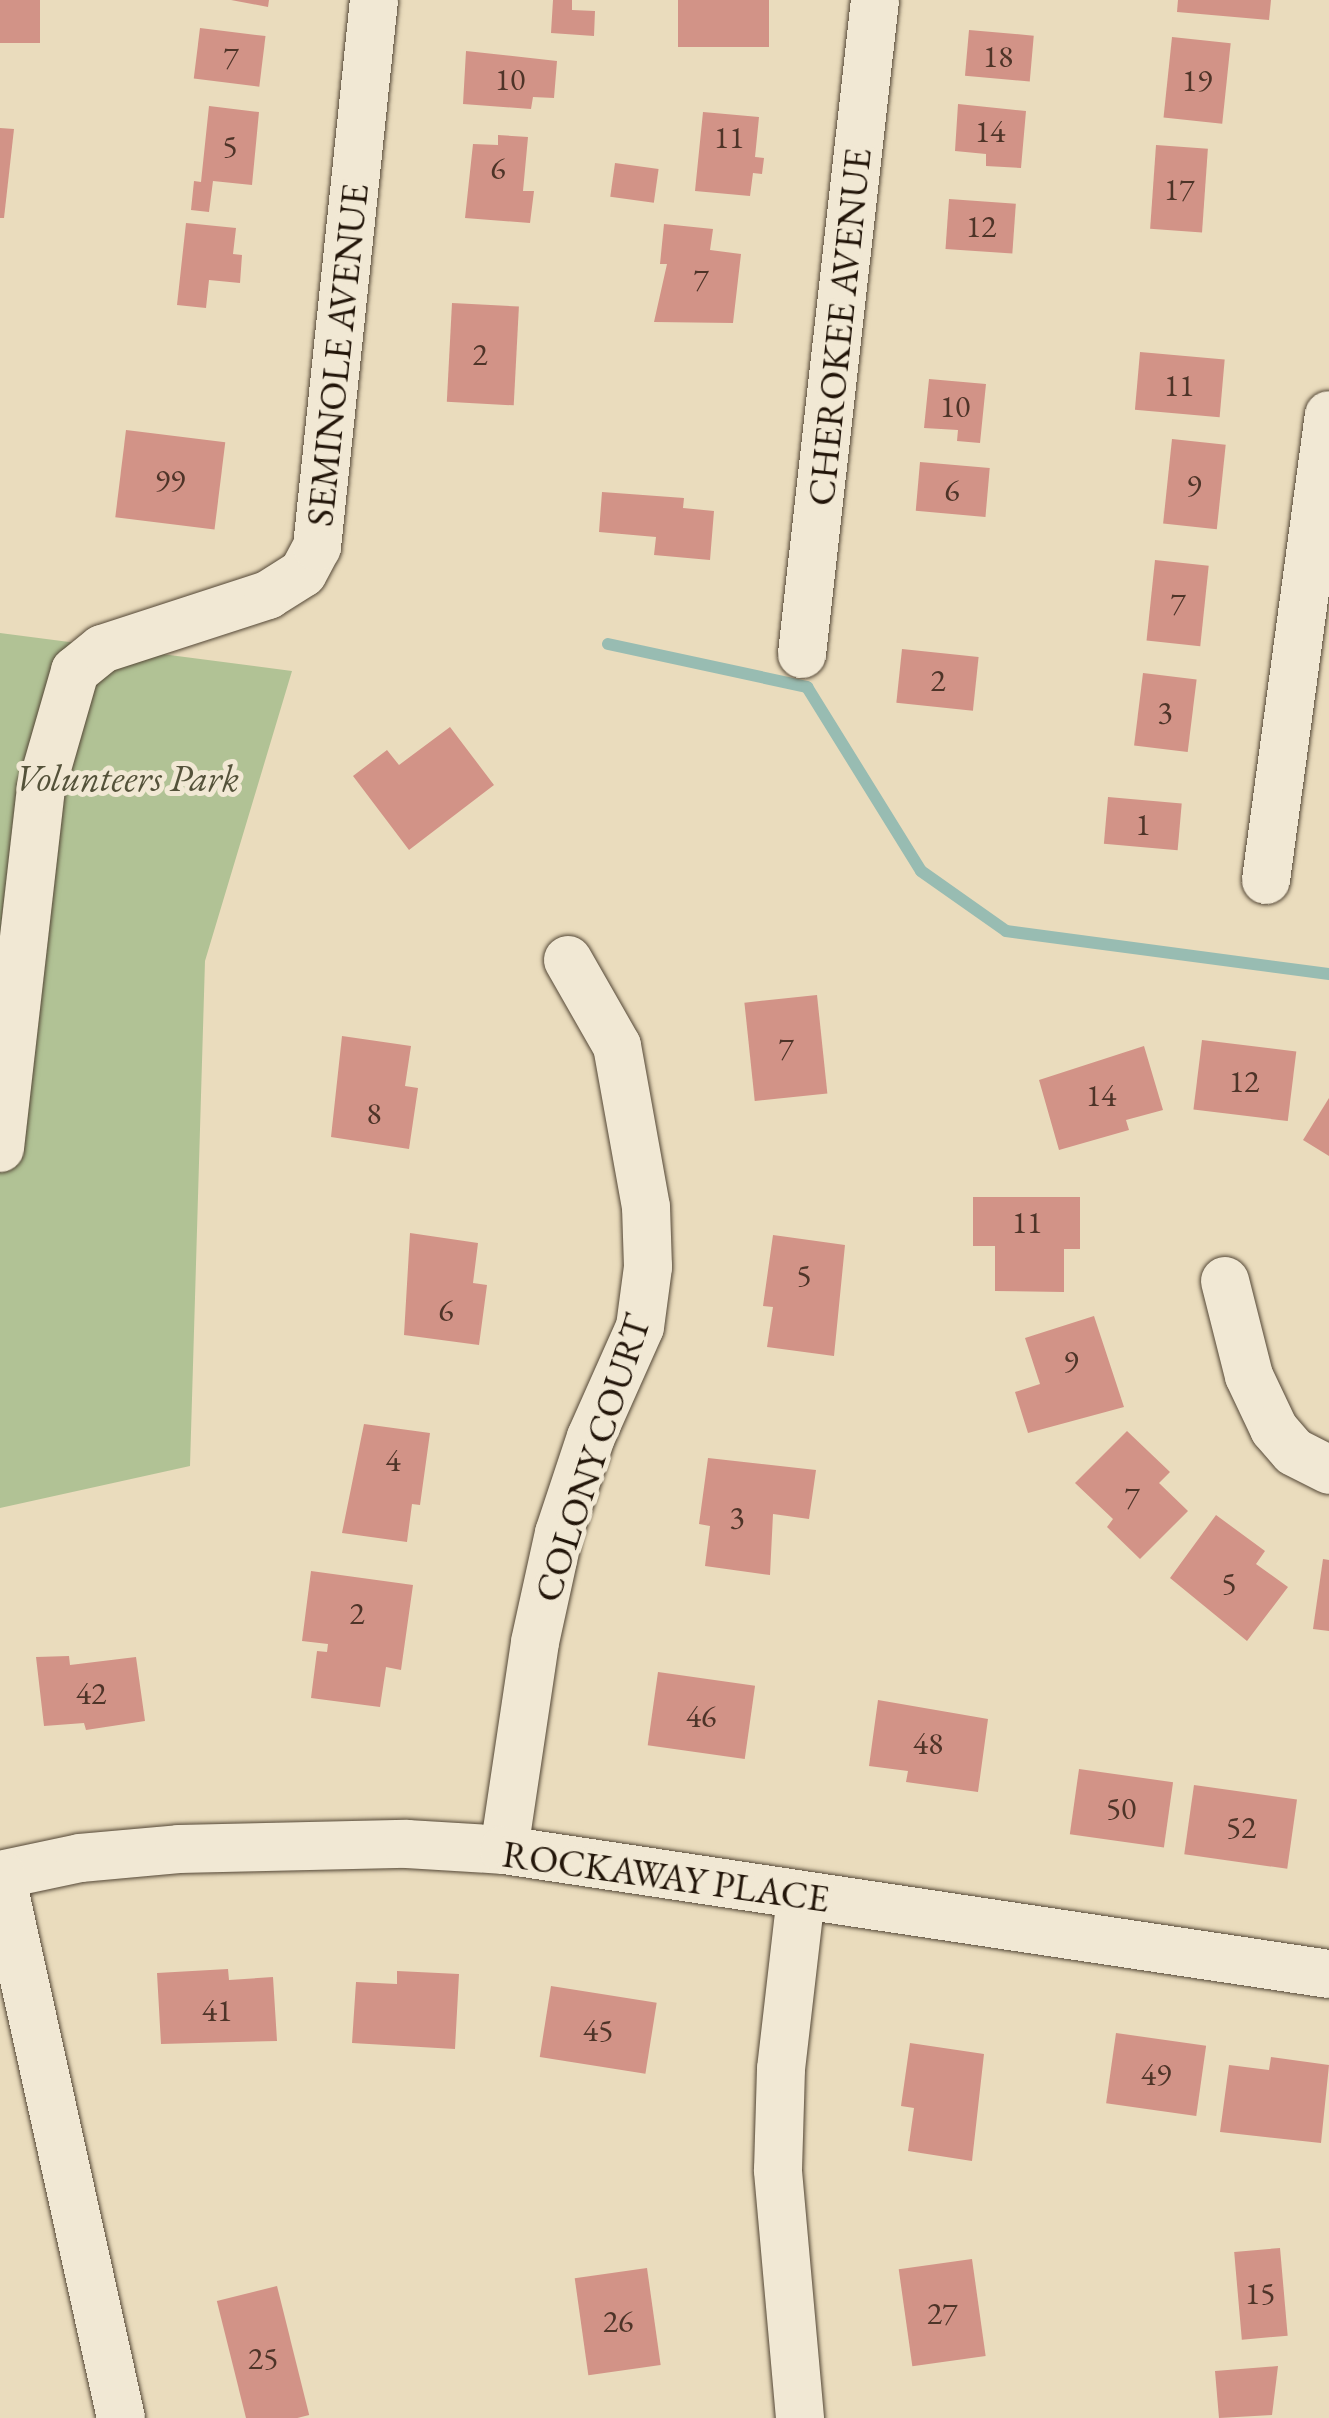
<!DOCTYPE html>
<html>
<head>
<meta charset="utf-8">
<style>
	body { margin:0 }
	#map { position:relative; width:1329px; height:2418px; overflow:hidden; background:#eadcbd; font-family:"EB Garamond",serif }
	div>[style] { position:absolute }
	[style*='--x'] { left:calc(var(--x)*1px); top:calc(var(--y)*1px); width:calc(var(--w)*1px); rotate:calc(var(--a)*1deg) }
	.green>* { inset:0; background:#b1c295 }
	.stream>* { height:12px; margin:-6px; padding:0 6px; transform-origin:6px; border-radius:6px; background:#98bcb2 }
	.building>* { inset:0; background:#d29387; transform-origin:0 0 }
	.roads { filter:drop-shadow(0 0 2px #544736) drop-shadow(0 0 2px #544736) }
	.minor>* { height:48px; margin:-24px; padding:0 24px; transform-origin:24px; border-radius:24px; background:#f1e8d4 }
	span { translate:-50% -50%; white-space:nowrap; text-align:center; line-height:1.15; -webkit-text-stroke:10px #f1e8d4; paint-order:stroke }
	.number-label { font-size:32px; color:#4e3428 }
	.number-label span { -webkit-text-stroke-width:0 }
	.street-label { font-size:38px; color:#221509 }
	.park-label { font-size:38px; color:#54523a; font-style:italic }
</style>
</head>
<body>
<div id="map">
	<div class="green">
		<div style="clip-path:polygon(0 633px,292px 671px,205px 961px,190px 1466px,0 1508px)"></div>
	</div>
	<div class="stream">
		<div style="--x:608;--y:644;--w:204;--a:12.2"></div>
		<div style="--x:807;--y:687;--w:216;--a:58.2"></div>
		<div style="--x:921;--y:871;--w:104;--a:35.2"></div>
		<div style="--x:1006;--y:931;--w:326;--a:7.6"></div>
	</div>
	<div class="building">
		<div style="left:0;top:0;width:40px;height:43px"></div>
		<div style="clip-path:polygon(231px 0,269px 0,268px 7px)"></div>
		<div style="clip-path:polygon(553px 0,572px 0,572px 10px,595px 11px,594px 36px,551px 33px)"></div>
		<div style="left:678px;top:0;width:91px;height:47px"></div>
		<div style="clip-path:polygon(1178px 0,1271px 0,1269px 20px,1177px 12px)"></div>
		<div style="left:200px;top:28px;width:66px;height:51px;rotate:7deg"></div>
		<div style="left:969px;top:30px;width:65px;height:46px;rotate:5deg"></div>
		<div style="left:1172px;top:37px;width:59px;height:81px;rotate:6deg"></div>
		<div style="clip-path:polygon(466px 51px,557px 61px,554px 98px,533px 97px,531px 109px,463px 104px)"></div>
		<div style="clip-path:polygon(958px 104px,1026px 111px,1021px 168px,986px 166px,986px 154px,955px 151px)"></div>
		<div style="clip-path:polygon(209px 106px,259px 112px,252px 185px,213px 181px,209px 212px,191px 210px,194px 181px,201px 182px)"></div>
		<div style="clip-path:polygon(703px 112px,759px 117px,755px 157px,764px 158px,762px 174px,753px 173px,750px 196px,695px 191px)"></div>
		<div style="clip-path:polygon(0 128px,14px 129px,4px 218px,0 218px)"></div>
		<div style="clip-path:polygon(498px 135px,528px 137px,523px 191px,534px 191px,530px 223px,465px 218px,473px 144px,498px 145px)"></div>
		<div style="left:1156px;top:145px;width:52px;height:84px;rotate:4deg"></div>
		<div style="left:615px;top:163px;width:44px;height:34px;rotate:8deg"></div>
		<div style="left:949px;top:199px;width:67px;height:50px;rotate:4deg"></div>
		<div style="clip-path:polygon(186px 223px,236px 228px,233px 254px,242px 255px,240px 283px,209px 280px,206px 308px,177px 305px)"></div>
		<div style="clip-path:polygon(664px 224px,713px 229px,710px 250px,741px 254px,733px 323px,654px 322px,667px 264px,660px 264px)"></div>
		<div style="left:452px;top:303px;width:67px;height:99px;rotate:3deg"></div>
		<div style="left:1140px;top:352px;width:85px;height:58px;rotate:5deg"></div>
		<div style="clip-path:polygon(929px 379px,986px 384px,980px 443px,957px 441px,958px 430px,924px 428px)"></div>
		<div style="left:126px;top:430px;width:100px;height:88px;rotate:7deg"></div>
		<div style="left:1172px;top:439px;width:54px;height:85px;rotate:6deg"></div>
		<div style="left:920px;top:462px;width:70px;height:49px;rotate:5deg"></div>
		<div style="clip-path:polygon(602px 492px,684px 498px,683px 508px,714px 511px,710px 560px,654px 555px,656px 537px,599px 532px)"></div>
		<div style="left:1155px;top:560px;width:54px;height:81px;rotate:6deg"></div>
		<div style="left:902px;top:649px;width:77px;height:54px;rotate:6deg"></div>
		<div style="left:1143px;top:673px;width:54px;height:73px;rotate:7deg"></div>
		<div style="clip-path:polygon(450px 727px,494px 785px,409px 850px,353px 776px,387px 750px,399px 765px)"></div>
		<div style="left:1108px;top:797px;width:74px;height:47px;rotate:5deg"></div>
		<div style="left:817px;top:995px;width:99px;height:73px;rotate:84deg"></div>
		<div style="clip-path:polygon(342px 1036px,411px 1046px,405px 1086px,418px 1088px,409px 1149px,331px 1137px)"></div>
		<div style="left:1202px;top:1040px;width:95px;height:70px;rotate:7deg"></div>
		<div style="clip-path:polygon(1144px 1046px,1163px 1110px,1126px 1120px,1129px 1130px,1059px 1150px,1039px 1080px)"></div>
		<div style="clip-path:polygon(1329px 1098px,1329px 1156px,1303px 1140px)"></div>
		<div style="clip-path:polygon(973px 1197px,1080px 1197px,1080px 1249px,1064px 1249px,1064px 1292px,995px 1291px,995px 1246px,973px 1246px)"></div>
		<div style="clip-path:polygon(410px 1233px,478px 1243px,473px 1283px,487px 1285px,479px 1345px,404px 1335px)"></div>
		<div style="clip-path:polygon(773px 1235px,845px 1245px,834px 1356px,767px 1347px,773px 1307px,763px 1306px)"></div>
		<div style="clip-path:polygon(1094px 1316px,1124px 1407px,1028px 1433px,1015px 1392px,1040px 1384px,1025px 1338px)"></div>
		<div style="clip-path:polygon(364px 1424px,430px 1433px,420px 1505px,412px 1504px,407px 1542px,342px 1533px)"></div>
		<div style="clip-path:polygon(1127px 1431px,1170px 1472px,1159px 1483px,1188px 1511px,1140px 1559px,1107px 1527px,1113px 1519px,1075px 1483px)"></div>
		<div style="clip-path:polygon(708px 1458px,816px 1470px,809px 1519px,773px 1514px,770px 1575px,705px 1566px,710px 1526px,699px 1524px)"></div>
		<div style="clip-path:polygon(1216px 1515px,1265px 1551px,1256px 1564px,1288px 1587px,1247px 1641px,1170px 1578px)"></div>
		<div style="clip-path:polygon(1323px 1559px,1329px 1560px,1329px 1631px,1313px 1629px)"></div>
		<div style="clip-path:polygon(311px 1571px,413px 1585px,401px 1670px,386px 1667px,380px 1707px,311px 1698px,317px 1651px,327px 1652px,328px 1644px,302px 1641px)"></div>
		<div style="clip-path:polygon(69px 1656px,70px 1665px,136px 1657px,145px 1721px,86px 1730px,84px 1723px,44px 1726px,36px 1657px)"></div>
		<div style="left:658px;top:1672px;width:98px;height:74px;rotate:8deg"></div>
		<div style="clip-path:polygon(878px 1700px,988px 1719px,978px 1792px,906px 1782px,908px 1771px,869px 1766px)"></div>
		<div style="left:1079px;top:1769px;width:95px;height:66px;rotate:8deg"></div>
		<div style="left:1194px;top:1785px;width:104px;height:70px;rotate:8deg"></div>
		<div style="clip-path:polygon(228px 1969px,229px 1980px,273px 1977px,277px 2041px,161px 2044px,157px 1973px)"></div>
		<div style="clip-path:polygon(397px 1971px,459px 1974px,455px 2049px,352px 2043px,356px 1982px,397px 1984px)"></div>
		<div style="left:551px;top:1986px;width:107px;height:72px;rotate:9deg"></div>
		<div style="left:1116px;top:2033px;width:91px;height:71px;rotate:8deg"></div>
		<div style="clip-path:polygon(910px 2043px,984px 2054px,972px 2161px,908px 2151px,914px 2108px,901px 2106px)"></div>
		<div style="clip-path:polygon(1271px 2057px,1329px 2065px,1321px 2143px,1220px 2132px,1229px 2065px,1269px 2070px)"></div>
		<div style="left:1280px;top:2248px;width:88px;height:46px;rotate:85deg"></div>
		<div style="left:972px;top:2259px;width:98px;height:74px;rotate:82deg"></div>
		<div style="left:647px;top:2268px;width:98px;height:73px;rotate:82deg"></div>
		<div style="left:277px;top:2286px;width:133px;height:62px;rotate:76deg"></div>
		<div style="clip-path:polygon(1278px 2366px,1272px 2415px,1219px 2418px,1215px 2371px)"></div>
	</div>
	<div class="roads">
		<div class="minor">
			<div style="--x:802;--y:654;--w:658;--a:-83.63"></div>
			<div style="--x:1266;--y:880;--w:469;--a:-82.3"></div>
			<div style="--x:0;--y:1148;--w:361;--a:-83.5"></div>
			<div style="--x:41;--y:789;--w:123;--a:-73.9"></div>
			<div style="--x:75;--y:671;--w:35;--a:-39"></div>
			<div style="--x:102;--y:649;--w:175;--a:-18"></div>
			<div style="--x:268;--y:595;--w:41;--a:-32.2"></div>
			<div style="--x:303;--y:573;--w:30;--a:-62"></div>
			<div style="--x:317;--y:547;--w:550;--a:-84.05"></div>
			<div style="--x:1225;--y:1281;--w:98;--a:75.8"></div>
			<div style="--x:1249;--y:1376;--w:59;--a:64.7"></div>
			<div style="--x:1274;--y:1429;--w:30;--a:49"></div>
			<div style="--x:1294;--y:1452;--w:39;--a:27"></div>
			<div style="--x:504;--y:1850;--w:210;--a:-81.5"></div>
			<div style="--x:535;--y:1642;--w:112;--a:-77.6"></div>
			<div style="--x:559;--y:1533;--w:101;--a:-71.6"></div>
			<div style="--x:591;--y:1437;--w:120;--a:-66"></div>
			<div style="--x:640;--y:1327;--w:61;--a:-82.4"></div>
			<div style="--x:648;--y:1267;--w:60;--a:-91.9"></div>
			<div style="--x:646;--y:1207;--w:164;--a:-100.2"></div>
			<div style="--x:617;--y:1046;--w:99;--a:-119.7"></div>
			<div style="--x:0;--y:1875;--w:82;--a:-12"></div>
			<div style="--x:80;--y:1858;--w:99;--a:-5.2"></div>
			<div style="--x:179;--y:1849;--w:228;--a:-1.3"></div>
			<div style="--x:407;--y:1844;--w:97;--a:3.5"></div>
			<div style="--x:504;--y:1850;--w:834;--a:8.55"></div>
			<div style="--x:1;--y:1875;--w:556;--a:77.54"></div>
			<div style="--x:800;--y:2418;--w:249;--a:-95.1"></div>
			<div style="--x:778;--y:2170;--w:101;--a:-88.3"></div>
			<div style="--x:781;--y:2069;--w:174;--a:-83.4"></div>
		</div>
	</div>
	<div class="number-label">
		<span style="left:998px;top:56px">18</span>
		<span style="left:231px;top:57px">7</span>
		<span style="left:510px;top:79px">10</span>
		<span style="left:1197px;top:80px">19</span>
		<span style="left:990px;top:131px">14</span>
		<span style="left:729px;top:137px">11</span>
		<span style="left:230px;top:146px">5</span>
		<span style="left:498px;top:168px">6</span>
		<span style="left:1179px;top:189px">17</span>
		<span style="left:981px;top:226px">12</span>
		<span style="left:701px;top:279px">7</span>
		<span style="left:480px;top:354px">2</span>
		<span style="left:1179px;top:385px">11</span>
		<span style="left:955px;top:406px">10</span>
		<span style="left:170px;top:480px">99</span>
		<span style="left:1194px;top:485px">9</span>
		<span style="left:952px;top:490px">6</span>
		<span style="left:1178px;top:603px">7</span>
		<span style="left:938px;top:680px">2</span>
		<span style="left:1165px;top:712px">3</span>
		<span style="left:1143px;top:824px">1</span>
		<span style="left:786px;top:1048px">7</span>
		<span style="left:1244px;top:1081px">12</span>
		<span style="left:1101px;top:1095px">14</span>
		<span style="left:374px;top:1113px">8</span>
		<span style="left:1027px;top:1222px">11</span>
		<span style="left:804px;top:1275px">5</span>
		<span style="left:446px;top:1310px">6</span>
		<span style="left:1071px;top:1361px">9</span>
		<span style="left:393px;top:1460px">4</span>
		<span style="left:1132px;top:1497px">7</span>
		<span style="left:737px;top:1517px">3</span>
		<span style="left:1229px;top:1583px">5</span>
		<span style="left:357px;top:1613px">2</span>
		<span style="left:91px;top:1693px">42</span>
		<span style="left:701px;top:1716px">46</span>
		<span style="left:928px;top:1743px">48</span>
		<span style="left:1121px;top:1808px">50</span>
		<span style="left:1241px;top:1827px">52</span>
		<span style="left:217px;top:2010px">41</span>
		<span style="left:598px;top:2030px">45</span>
		<span style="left:1156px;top:2074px">49</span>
		<span style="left:1260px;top:2293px">15</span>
		<span style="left:942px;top:2313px">27</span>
		<span style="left:618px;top:2321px">26</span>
		<span style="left:263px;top:2358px">25</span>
	</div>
	<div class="street-label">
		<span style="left:839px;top:327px;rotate:-84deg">CHEROKEE AVENUE</span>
		<span style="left:337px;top:355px;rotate:-84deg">SEMINOLE AVENUE</span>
		<span style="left:592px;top:1458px;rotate:-72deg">COLONY COURT</span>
		<span style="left:666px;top:1876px;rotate:8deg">ROCKAWAY PLACE</span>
	</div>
	<div class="park-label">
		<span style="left:127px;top:778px">Volunteers Park</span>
	</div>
</div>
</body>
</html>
